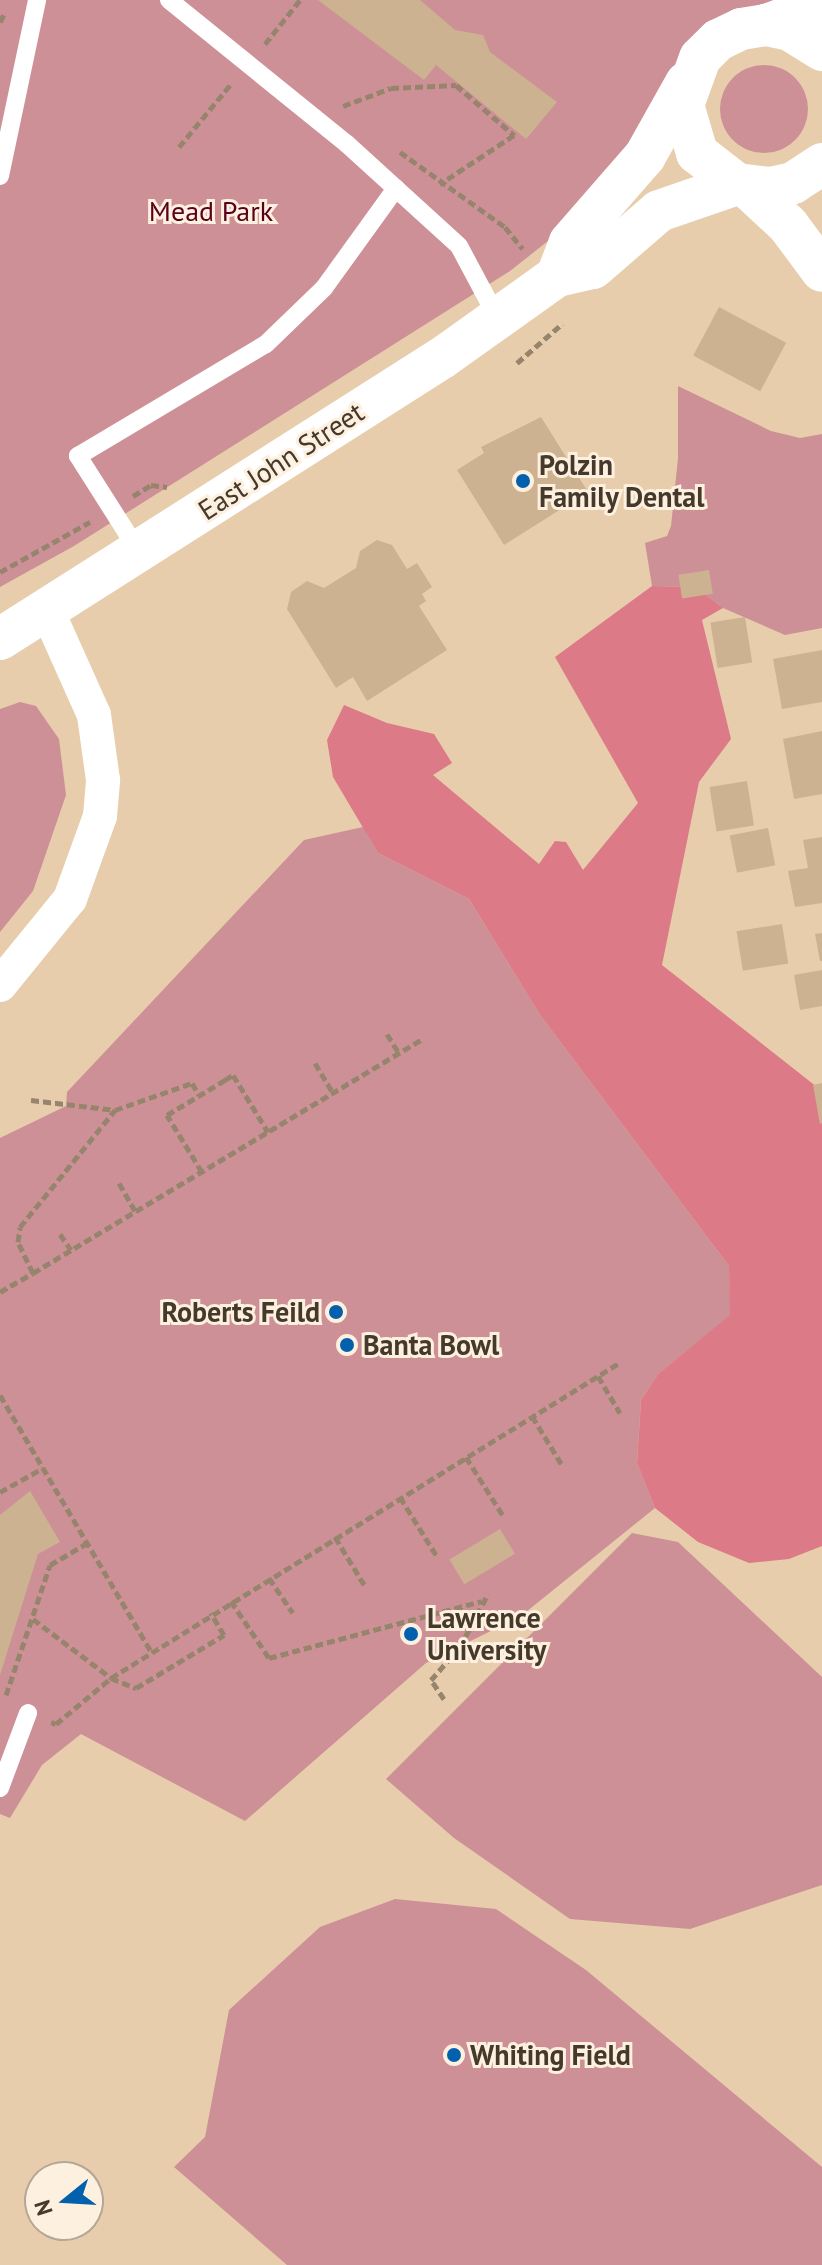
<!DOCTYPE html>
<html>
<head>
<meta charset="utf-8">
<style>
	body { margin:0 }
	#map { position:relative; width:822px; height:2265px; overflow:hidden; background:#e8cdac; font-family:"PT Sans",sans-serif }
	div>[style] { position:absolute }
	[style*='--x'] { left:calc(var(--x)*1px); top:calc(var(--y)*1px); width:calc(var(--w)*1px); rotate:calc(var(--a)*1deg) }
	.green>* { inset:0; background:#cd9097 }
	.round { border-radius:50% }
	.forest>* { inset:0; background:#dc7a87 }
	.building>* { inset:0; background:#cdb292; transform-origin:0 0 }
	.path>* { height:5px; margin-top:-2.5px; transform-origin:0; background:repeating-linear-gradient(90deg,#97846c 0 8px,transparent 0 12px) }
	.service>* { height:18px; margin:-9px; padding:0 9px; transform-origin:9px; border-radius:9px; background:#fff }
	.minor>* { height:34px; margin:-17px; padding:0 17px; transform-origin:17px; border-radius:17px; background:#fff }
	.tertiary>* { height:42px; margin:-21px; padding:0 21px; transform-origin:21px; border-radius:21px; background:#fff }
	.dots>* { width:22px; height:22px; translate:-50% -50%; box-sizing:border-box; border:4px solid #fef0df; border-radius:50% }
	span { translate:-50% -50%; white-space:nowrap; text-align:center; line-height:1.15; -webkit-text-stroke:6px #fef0df; paint-order:stroke }
	.park-label { font-size:28px; color:#5b001c }
	.street-label { font-size:28px; color:#44392b }
	.poi-label { font-size:28px; color:#44392b; font-weight:700 }
	.left { translate:0 -50%; text-align:left }
	.right { translate:-100% -50%; text-align:right }
	.north { position:absolute; left:24px; top:2161px; width:80px; height:80px; box-sizing:border-box; background:#fef0df; border:2px solid #b4a797; border-radius:50%; rotate:252deg; font-size:22px; font-weight:700; line-height:32px; text-align:center; color:#44392b }
	.north::after { content:''; display:block; margin:auto; width:28px; height:36px; background:#0360ad; clip-path:polygon(50% 0,100% 100%,50% 72%,0 100%) }
</style>
</head>
<body>
<div id="map">
	<div class="green">
		<div style="clip-path:polygon(0 0,786px 0,640px 134px,562px 230px,510px 271px,74px 546px,0 587px)"></div>
		<div class="round" style="left:720px;top:65px;width:88px;height:88px"></div>
		<div style="clip-path:polygon(678px 386px,771px 431px,800px 438px,822px 434px,822px 628px,785px 635px,723px 608px,696px 587px,652px 586px,645px 543px,667px 536px,671px 526px,678px 458px)"></div>
		<div style="clip-path:polygon(20px 702px,36px 706px,59px 739px,66px 795px,33px 891px,0 932px,0 709px)"></div>
		<div style="clip-path:polygon(363px 827px,378px 853px,469px 899px,540px 1015px,729px 1266px,731px 1315px,658px 1374px,641px 1400px,637px 1463px,655px 1508px,521px 1616px,426px 1663px,245px 1821px,81px 1734px,42px 1765px,10px 1818px,0 1814px,0 1138px,66px 1106px,67px 1092px,304px 840px)"></div>
		<div style="clip-path:polygon(632px 1533px,678px 1542px,822px 1677px,822px 1885px,690px 1929px,570px 1919px,454px 1838px,386px 1779px)"></div>
		<div style="clip-path:polygon(395px 1899px,496px 1909px,586px 1970px,822px 2167px,822px 2265px,287px 2265px,174px 2167px,205px 2137px,229px 2010px,320px 1927px)"></div>
	</div>
	<div class="forest">
		<div style="clip-path:polygon(652px 586px,696px 587px,723px 608px,702px 620px,731px 739px,699px 782px,662px 965px,822px 1091px,822px 1546px,789px 1559px,749px 1563px,698px 1542px,655px 1508px,637px 1463px,641px 1400px,658px 1374px,730px 1315px,729px 1266px,540px 1015px,469px 899px,378px 853px,333px 777px,327px 740px,344px 705px,387px 723px,434px 734px,452px 763px,433px 775px,539px 864px,555px 841px,566px 842px,583px 870px,638px 803px,555px 657px)"></div>
	</div>
	<div class="building">
		<div style="clip-path:polygon(318px 0,420px 0,455px 30px,483px 35px,490px 52px,557px 102px,526px 139px,436px 65px,424px 80px)"></div>
		<div style="left:719px;top:307px;width:76px;height:55px;rotate:28deg"></div>
		<div style="clip-path:polygon(541px 417px,588px 492px,504px 545px,457px 470px,484px 453px,481px 447px)"></div>
		<div style="clip-path:polygon(377px 540px,392px 545px,407px 569px,417px 563px,432px 587px,422px 594px,426px 601px,419px 606px,447px 650px,367px 701px,353px 677px,336px 688px,287px 609px,291px 592px,307px 581px,324px 588px,356px 568px,360px 551px)"></div>
		<div style="left:709px;top:570px;width:24px;height:31px;rotate:81deg"></div>
		<div style="left:745px;top:617px;width:46px;height:35px;rotate:81deg"></div>
		<div style="clip-path:polygon(822px 650px,822px 702px,782px 709px,773px 659px)"></div>
		<div style="clip-path:polygon(822px 731px,822px 794px,794px 799px,783px 739px)"></div>
		<div style="left:747px;top:781px;width:45px;height:38px;rotate:81deg"></div>
		<div style="left:768px;top:828px;width:38px;height:39px;rotate:79deg"></div>
		<div style="clip-path:polygon(822px 837px,822px 903px,795px 907px,788px 871px,808px 868px,803px 840px)"></div>
		<div style="left:782px;top:924px;width:40px;height:46px;rotate:81deg"></div>
		<div style="clip-path:polygon(822px 933px,822px 961px,820px 961px,815px 934px)"></div>
		<div style="clip-path:polygon(822px 970px,822px 1006px,800px 1010px,794px 975px)"></div>
		<div style="clip-path:polygon(822px 1083px,822px 1123px,820px 1124px,813px 1085px)"></div>
		<div style="clip-path:polygon(30px 1491px,60px 1542px,38px 1554px,0 1675px,0 1515px)"></div>
		<div style="left:500px;top:1529px;width:29px;height:59px;rotate:59deg"></div>
	</div>
	<div class="path">
		<div style="--x:0;--y:22;--w:11;--a:-63"></div>
		<div style="--x:265;--y:44;--w:56;--a:-51.5"></div>
		<div style="--x:343;--y:106;--w:51;--a:-20.6"></div>
		<div style="--x:391;--y:88;--w:65;--a:-2.6"></div>
		<div style="--x:456;--y:85;--w:77;--a:40.8"></div>
		<div style="--x:514;--y:135;--w:89;--a:146.5"></div>
		<div style="--x:179;--y:147;--w:82;--a:-50.5"></div>
		<div style="--x:400;--y:152;--w:129;--a:35.5"></div>
		<div style="--x:505;--y:227;--w:28;--a:51"></div>
		<div style="--x:517;--y:363;--w:60;--a:-40.9"></div>
		<div style="--x:133;--y:496;--w:21;--a:-31"></div>
		<div style="--x:151;--y:485;--w:16;--a:7"></div>
		<div style="--x:0;--y:572;--w:103;--a:-29.1"></div>
		<div style="--x:387;--y:1034;--w:22;--a:58"></div>
		<div style="--x:315;--y:1063;--w:35;--a:59"></div>
		<div style="--x:31;--y:1100;--w:85;--a:6.8"></div>
		<div style="--x:202;--y:1172;--w:67;--a:-121.6"></div>
		<div style="--x:167;--y:1115;--w:68;--a:-31.1"></div>
		<div style="--x:225;--y:1080;--w:9;--a:-32"></div>
		<div style="--x:233;--y:1075;--w:67;--a:58.4"></div>
		<div style="--x:119;--y:1183;--w:34;--a:60"></div>
		<div style="--x:60;--y:1234;--w:19;--a:55"></div>
		<div style="--x:33;--y:1273;--w:454;--a:-31"></div>
		<div style="--x:0;--y:1292;--w:38;--a:-30"></div>
		<div style="--x:33;--y:1273;--w:34;--a:-116"></div>
		<div style="--x:18;--y:1242;--w:15;--a:-82"></div>
		<div style="--x:20;--y:1227;--w:151;--a:-50.9"></div>
		<div style="--x:115;--y:1110;--w:82;--a:-19.3"></div>
		<div style="--x:192;--y:1083;--w:14;--a:60"></div>
		<div style="--x:598;--y:1376;--w:43;--a:59.3"></div>
		<div style="--x:0;--y:1395;--w:299;--a:59.5"></div>
		<div style="--x:532;--y:1416;--w:57;--a:58.5"></div>
		<div style="--x:466;--y:1457;--w:71;--a:57.7"></div>
		<div style="--x:0;--y:1492;--w:49;--a:-29.2"></div>
		<div style="--x:400;--y:1497;--w:72;--a:58.1"></div>
		<div style="--x:335;--y:1537;--w:57;--a:58.5"></div>
		<div style="--x:269;--y:1578;--w:42;--a:55.6"></div>
		<div style="--x:231;--y:1601;--w:69;--a:56.3"></div>
		<div style="--x:269;--y:1658;--w:220;--a:-15"></div>
		<div style="--x:33;--y:1619;--w:98;--a:37.1"></div>
		<div style="--x:111;--y:1678;--w:598;--a:-31.8"></div>
		<div style="--x:6;--y:1695;--w:137;--a:-71.3"></div>
		<div style="--x:50;--y:1565;--w:43;--a:-30.7"></div>
		<div style="--x:444;--y:1699;--w:23;--a:-124"></div>
		<div style="--x:431;--y:1680;--w:44;--a:-48.7"></div>
		<div style="--x:460;--y:1647;--w:60;--a:-62.2"></div>
		<div style="--x:51;--y:1722;--w:5;--a:22"></div>
		<div style="--x:56;--y:1724;--w:72;--a:-39.9"></div>
		<div style="--x:111;--y:1678;--w:27;--a:22"></div>
		<div style="--x:136;--y:1688;--w:103;--a:-31.1"></div>
		<div style="--x:224;--y:1635;--w:26;--a:-121"></div>
	</div>
	<div class="service">
		<div style="--x:169;--y:0;--w:229;--a:39"></div>
		<div style="--x:347;--y:144;--w:151;--a:42.3"></div>
		<div style="--x:459;--y:246;--w:83;--a:61.9"></div>
		<div style="--x:0;--y:176;--w:180;--a:-78.1"></div>
		<div style="--x:139;--y:552;--w:114;--a:-122.4"></div>
		<div style="--x:78;--y:456;--w:219;--a:-30.8"></div>
		<div style="--x:266;--y:344;--w:81;--a:-44"></div>
		<div style="--x:324;--y:288;--w:123;--a:-54.2"></div>
		<div style="--x:0;--y:1788;--w:80;--a:-69.5"></div>
	</div>
	<div class="minor">
		<div style="--x:0;--y:985;--w:111;--a:-50.9"></div>
		<div style="--x:70;--y:899;--w:88;--a:-70.1"></div>
		<div style="--x:100;--y:816;--w:36;--a:-85"></div>
		<div style="--x:103;--y:780;--w:66;--a:-97.9"></div>
		<div style="--x:94;--y:715;--w:113;--a:-114.1"></div>
	</div>
	<div class="tertiary">
		<div style="--x:766;--y:25;--w:59;--a:-19.7"></div>
		<div style="--x:822;--y:50;--w:38;--a:-148"></div>
		<div style="--x:790;--y:30;--w:25;--a:-168"></div>
		<div style="--x:766;--y:25;--w:25;--a:171"></div>
		<div style="--x:741;--y:29;--w:25;--a:154"></div>
		<div style="--x:718;--y:40;--w:25;--a:135"></div>
		<div style="--x:700;--y:58;--w:50;--a:109.9"></div>
		<div style="--x:683;--y:105;--w:50;--a:73.7"></div>
		<div style="--x:697;--y:153;--w:51;--a:37.8"></div>
		<div style="--x:737;--y:184;--w:33;--a:7"></div>
		<div style="--x:770;--y:188;--w:24;--a:-12"></div>
		<div style="--x:793;--y:183;--w:35;--a:-33"></div>
		<div style="--x:746;--y:186;--w:57;--a:42.9"></div>
		<div style="--x:788;--y:225;--w:57;--a:53.5"></div>
		<div style="--x:557;--y:276;--w:36;--a:-69"></div>
		<div style="--x:570;--y:242;--w:114;--a:-48.9"></div>
		<div style="--x:645;--y:156;--w:84;--a:-60.7"></div>
		<div style="--x:0;--y:639;--w:524;--a:-32.45"></div>
		<div style="--x:442;--y:358;--w:141;--a:-35.5"></div>
		<div style="--x:557;--y:276;--w:37;--a:-13"></div>
		<div style="--x:593;--y:268;--w:87;--a:-40.8"></div>
		<div style="--x:659;--y:211;--w:83;--a:-19.1"></div>
	</div>
	<div class="dots">
		<div style="left:523px;top:481px;background:#0360ad"></div>
		<div style="left:336px;top:1312px;background:#0360ad"></div>
		<div style="left:347px;top:1345px;background:#0360ad"></div>
		<div style="left:411px;top:1634px;background:#0360ad"></div>
		<div style="left:454px;top:2055px;background:#0360ad"></div>
	</div>
	<div class="park-label">
		<span style="left:211px;top:211px">Mead Park</span>
	</div>
	<div class="street-label">
		<span style="left:281px;top:461px;rotate:-33deg">East John Street</span>
	</div>
	<div class="poi-label">
		<span class="left" style="left:539px;top:481px">Polzin<br>Family Dental</span>
		<span class="right" style="left:320px;top:1312px">Roberts Feild</span>
		<span class="left" style="left:363px;top:1345px">Banta Bowl</span>
		<span class="left" style="left:427px;top:1634px">Lawrence<br>University</span>
		<span class="left" style="left:470px;top:2055px">Whiting Field</span>
	</div>
	<div class="north">N</div>
</div>
</body>
</html>
